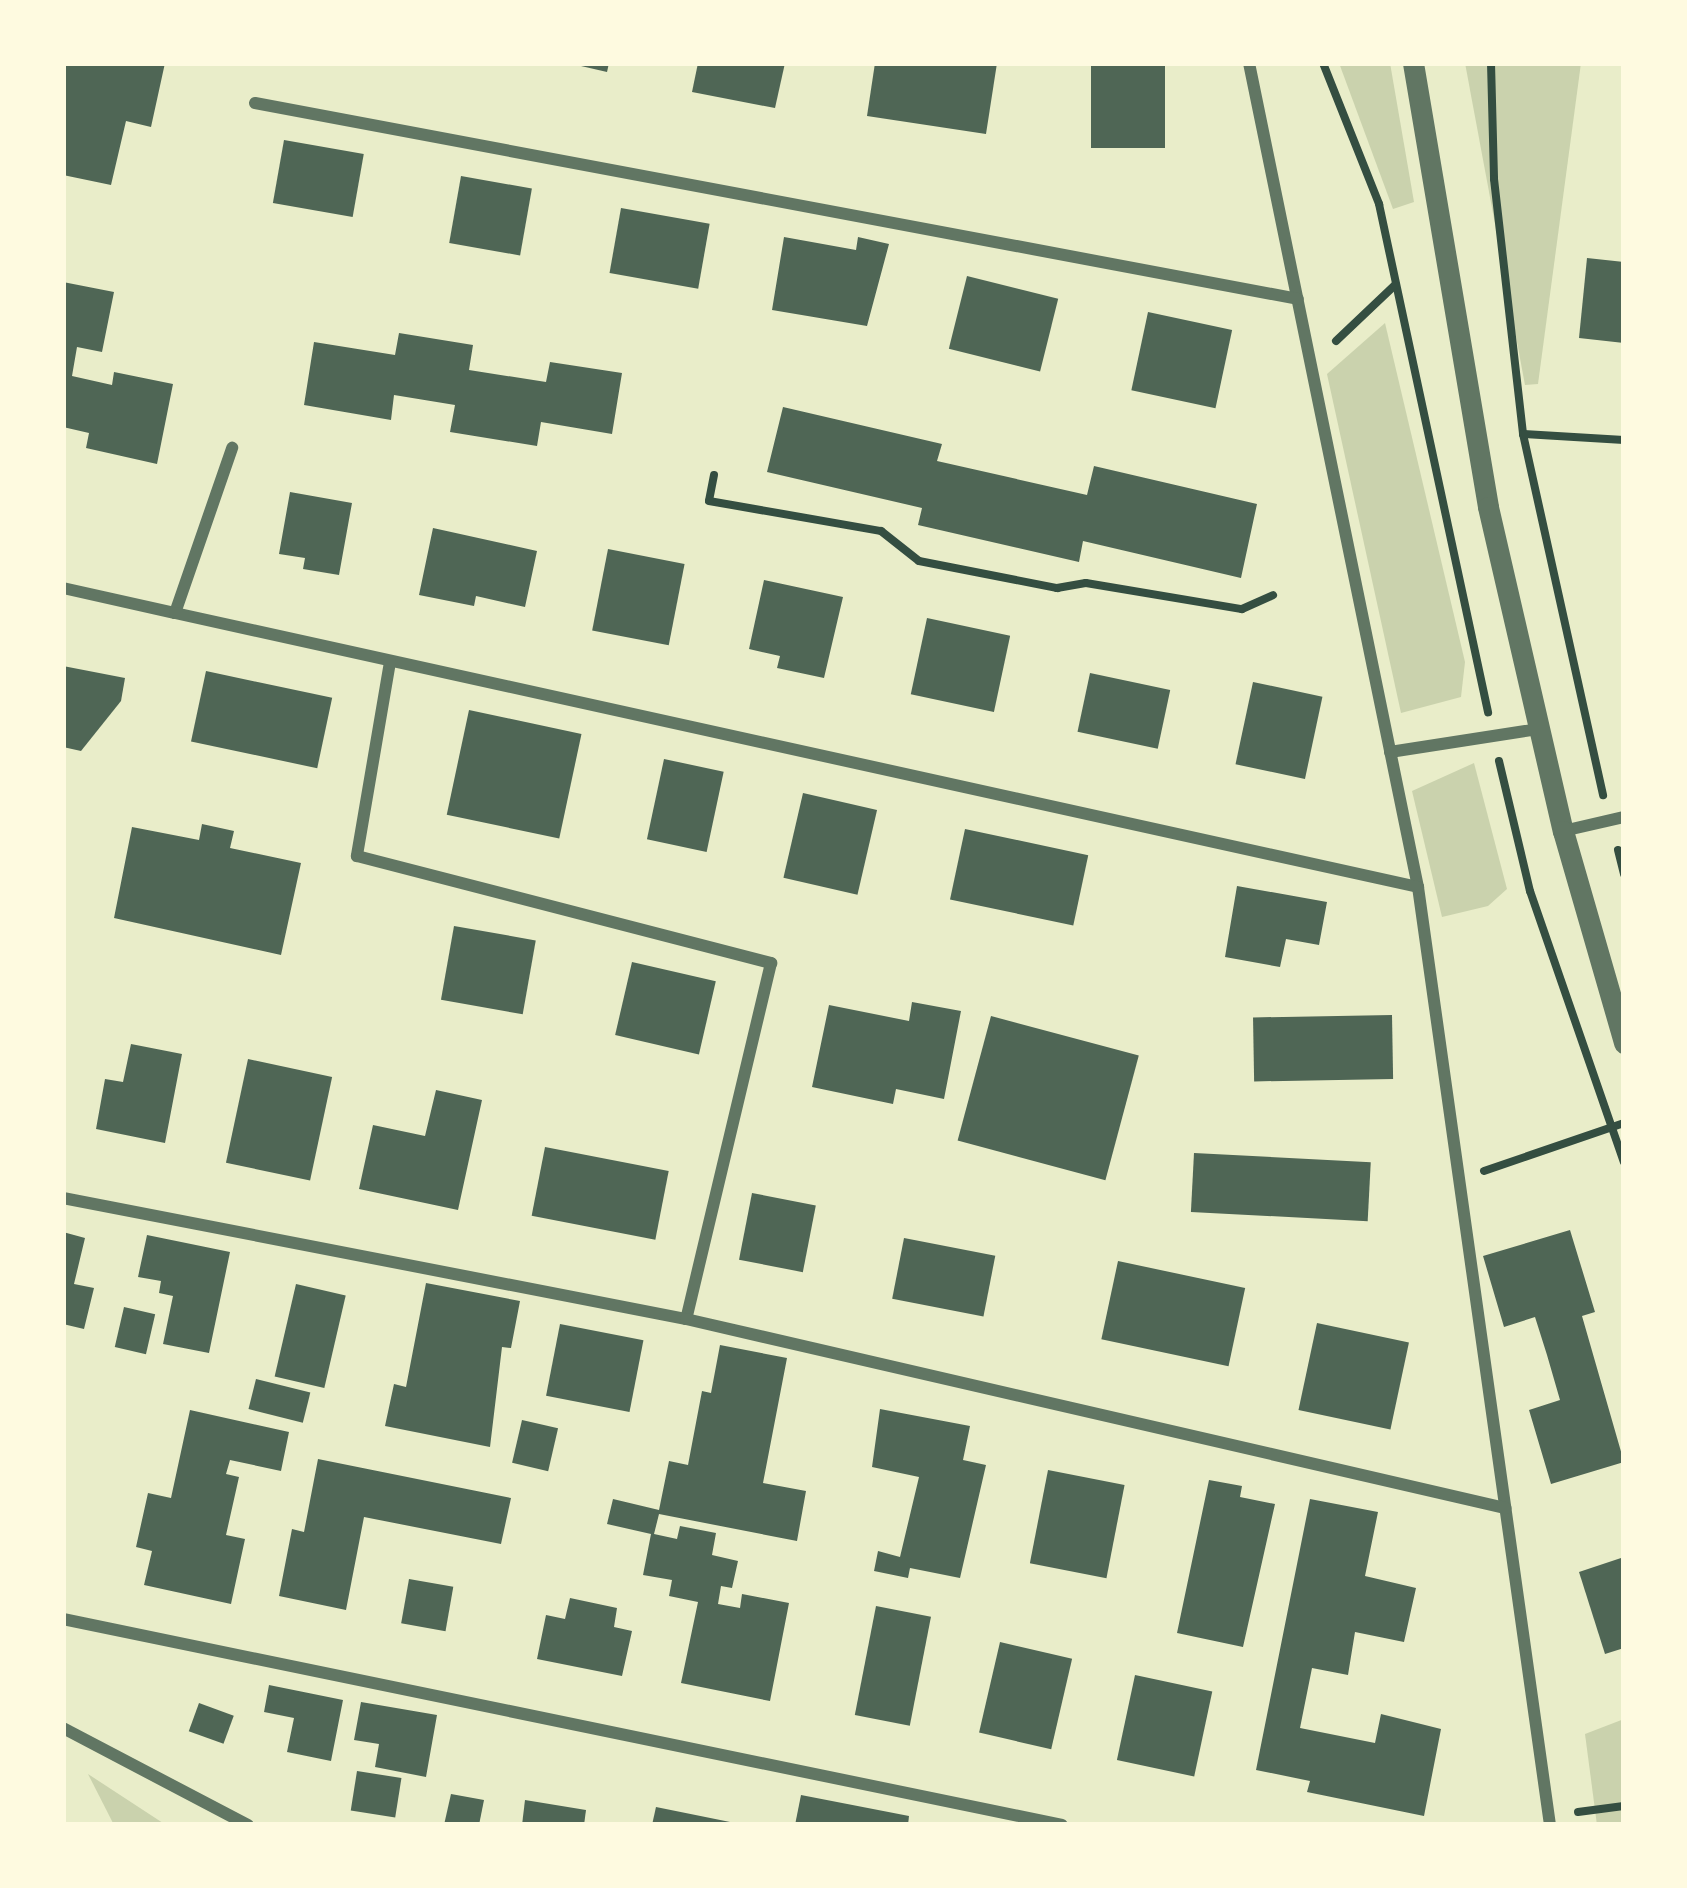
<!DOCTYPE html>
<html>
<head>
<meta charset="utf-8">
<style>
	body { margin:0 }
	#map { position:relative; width:1687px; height:1888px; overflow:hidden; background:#e9edc9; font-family:Ubuntu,sans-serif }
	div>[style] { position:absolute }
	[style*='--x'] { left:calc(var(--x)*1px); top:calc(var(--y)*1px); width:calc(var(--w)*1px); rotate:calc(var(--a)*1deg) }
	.green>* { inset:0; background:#cad2ad }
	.building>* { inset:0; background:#4f6655; transform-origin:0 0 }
	.path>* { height:8px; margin:-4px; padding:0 4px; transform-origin:4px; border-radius:4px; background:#344e41 }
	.minor>* { height:12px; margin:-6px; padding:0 6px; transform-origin:6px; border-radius:6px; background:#617663 }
	.tertiary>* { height:21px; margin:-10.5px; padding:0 10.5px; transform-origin:10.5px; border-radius:10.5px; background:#617663 }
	span { translate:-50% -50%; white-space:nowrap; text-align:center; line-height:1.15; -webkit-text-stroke:9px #fefae0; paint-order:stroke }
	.frame { position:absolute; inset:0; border:66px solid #fefae0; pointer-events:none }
</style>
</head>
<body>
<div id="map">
	<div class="green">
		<div style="clip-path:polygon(1339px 63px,1390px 63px,1414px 202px,1393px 209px)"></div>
		<div style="clip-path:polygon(1465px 63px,1581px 63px,1538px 384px,1525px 385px)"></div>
		<div style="clip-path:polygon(1385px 323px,1465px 662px,1461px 697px,1401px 713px,1327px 374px)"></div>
		<div style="clip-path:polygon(1474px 763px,1507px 889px,1488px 906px,1442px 917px,1412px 791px)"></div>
		<div style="clip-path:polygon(1624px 1719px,1624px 1825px,1597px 1825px,1585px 1734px)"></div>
		<div style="clip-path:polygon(88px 1774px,166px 1825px,114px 1825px)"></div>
	</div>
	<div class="building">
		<div style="clip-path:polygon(63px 63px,165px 63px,151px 127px,126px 121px,111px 185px,63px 175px)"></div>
		<div style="clip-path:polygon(568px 63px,609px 63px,607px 72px)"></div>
		<div style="clip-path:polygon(698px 63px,785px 63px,775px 108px,692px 92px)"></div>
		<div style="clip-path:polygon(875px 63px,997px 63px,986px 134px,867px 116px)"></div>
		<div style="left:1091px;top:63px;width:74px;height:85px"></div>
		<div style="left:284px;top:140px;width:81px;height:64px;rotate:10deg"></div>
		<div style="left:461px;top:176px;width:72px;height:68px;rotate:10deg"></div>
		<div style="left:621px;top:208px;width:90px;height:66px;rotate:10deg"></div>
		<div style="clip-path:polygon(784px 237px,856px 250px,858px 237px,889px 244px,867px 326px,772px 310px)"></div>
		<div style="clip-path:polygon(1587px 258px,1624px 262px,1624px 343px,1579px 338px)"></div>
		<div style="left:967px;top:276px;width:94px;height:75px;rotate:14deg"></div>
		<div style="clip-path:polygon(63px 282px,114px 292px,102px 352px,77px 347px,72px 376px,112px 385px,114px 372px,173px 384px,157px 464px,86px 448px,89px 433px,63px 427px)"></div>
		<div style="left:1148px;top:312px;width:86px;height:80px;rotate:12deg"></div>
		<div style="clip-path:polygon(399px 333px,473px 345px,469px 370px,546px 382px,550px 362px,622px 373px,612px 434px,541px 422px,537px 446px,450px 432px,455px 405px,394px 395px,391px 420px,304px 405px,314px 342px,395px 355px)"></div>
		<div style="clip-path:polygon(783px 407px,942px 444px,937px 461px,1087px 495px,1094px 466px,1257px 504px,1241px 578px,1083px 541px,1079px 562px,918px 525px,922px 508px,767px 472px)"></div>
		<div style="clip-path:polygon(290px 492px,352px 503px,339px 575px,303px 569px,305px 558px,279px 554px)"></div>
		<div style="clip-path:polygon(433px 528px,537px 551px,525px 607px,476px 596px,474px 606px,419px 595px)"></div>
		<div style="left:608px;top:549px;width:78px;height:83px;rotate:11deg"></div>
		<div style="clip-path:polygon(764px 580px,843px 597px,824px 678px,777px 668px,780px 656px,749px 649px)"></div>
		<div style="left:927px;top:618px;width:85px;height:78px;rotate:12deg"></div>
		<div style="clip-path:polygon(63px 666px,125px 678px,121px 701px,81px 751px,63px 747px)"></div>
		<div style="left:206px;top:671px;width:129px;height:72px;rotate:12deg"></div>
		<div style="left:1090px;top:673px;width:82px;height:60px;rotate:12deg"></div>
		<div style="left:1253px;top:682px;width:71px;height:84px;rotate:12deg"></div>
		<div style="left:469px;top:710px;width:115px;height:107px;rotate:12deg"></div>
		<div style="left:664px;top:759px;width:61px;height:82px;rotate:12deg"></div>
		<div style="left:803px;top:793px;width:76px;height:87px;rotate:13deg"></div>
		<div style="clip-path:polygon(202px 824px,234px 831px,230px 848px,301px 863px,281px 955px,114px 918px,132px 827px,199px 840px)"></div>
		<div style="left:965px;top:829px;width:126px;height:72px;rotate:12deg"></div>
		<div style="clip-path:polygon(1237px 886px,1327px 902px,1319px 945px,1286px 939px,1280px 967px,1225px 957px)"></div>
		<div style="left:454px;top:926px;width:83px;height:75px;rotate:10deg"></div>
		<div style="left:632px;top:962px;width:86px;height:75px;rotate:13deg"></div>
		<div style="clip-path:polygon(912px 1002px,961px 1011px,944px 1099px,896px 1089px,893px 1104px,812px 1087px,829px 1005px,909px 1021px)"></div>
		<div style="left:1392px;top:1015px;width:64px;height:139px;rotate:89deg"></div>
		<div style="left:991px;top:1016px;width:153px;height:129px;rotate:15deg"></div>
		<div style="clip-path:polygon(131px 1044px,182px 1054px,165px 1143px,96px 1129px,105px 1079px,123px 1082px)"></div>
		<div style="left:248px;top:1059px;width:86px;height:106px;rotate:12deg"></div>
		<div style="clip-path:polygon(436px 1090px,482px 1100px,458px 1210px,359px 1189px,373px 1125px,425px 1136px)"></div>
		<div style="left:545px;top:1147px;width:126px;height:70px;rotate:11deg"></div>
		<div style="left:1194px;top:1153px;width:177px;height:59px;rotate:3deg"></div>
		<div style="left:752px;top:1193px;width:65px;height:68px;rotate:11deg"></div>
		<div style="clip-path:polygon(1570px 1230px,1595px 1312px,1582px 1316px,1624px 1462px,1551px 1484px,1529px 1410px,1560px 1400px,1547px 1355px,1535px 1317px,1504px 1327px,1483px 1256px)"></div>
		<div style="clip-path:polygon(63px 1232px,85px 1238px,74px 1284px,94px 1288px,84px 1329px,63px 1324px)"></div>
		<div style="clip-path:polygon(147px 1235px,230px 1252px,209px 1353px,163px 1344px,173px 1296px,159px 1293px,161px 1281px,138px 1277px)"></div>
		<div style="left:904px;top:1238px;width:93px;height:62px;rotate:11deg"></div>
		<div style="left:1118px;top:1261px;width:130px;height:80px;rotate:12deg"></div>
		<div style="clip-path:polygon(426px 1283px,520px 1301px,511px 1348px,502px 1347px,490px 1447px,385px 1426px,394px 1384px,406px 1387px)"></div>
		<div style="left:296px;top:1284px;width:51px;height:95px;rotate:13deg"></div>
		<div style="left:124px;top:1307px;width:32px;height:41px;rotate:13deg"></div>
		<div style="left:1317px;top:1323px;width:94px;height:89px;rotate:12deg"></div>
		<div style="left:560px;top:1324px;width:85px;height:73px;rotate:11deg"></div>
		<div style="clip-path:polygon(720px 1345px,787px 1358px,763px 1483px,806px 1491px,797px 1541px,659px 1514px,654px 1534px,677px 1539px,680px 1526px,716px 1533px,712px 1555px,738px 1561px,732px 1588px,721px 1586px,718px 1604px,740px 1608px,742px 1594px,789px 1603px,770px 1701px,681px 1683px,698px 1602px,669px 1596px,672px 1580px,643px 1575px,651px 1534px,607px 1524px,613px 1499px,659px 1510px,669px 1461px,688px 1465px,702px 1391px,711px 1393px)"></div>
		<div style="left:256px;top:1379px;width:56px;height:31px;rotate:14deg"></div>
		<div style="clip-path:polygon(880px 1409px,970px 1426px,963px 1460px,986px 1465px,960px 1578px,910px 1568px,908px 1578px,874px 1571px,878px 1551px,900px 1557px,919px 1477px,872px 1467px)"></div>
		<div style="clip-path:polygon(190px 1410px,289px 1432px,281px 1471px,230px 1460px,226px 1474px,239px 1477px,226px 1535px,245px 1539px,231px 1604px,144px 1585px,152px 1551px,136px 1547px,148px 1493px,171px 1498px)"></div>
		<div style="left:522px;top:1420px;width:37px;height:44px;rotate:13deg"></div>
		<div style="clip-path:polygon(318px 1459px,511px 1498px,501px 1544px,364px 1517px,346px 1610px,279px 1596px,292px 1529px,304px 1532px)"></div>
		<div style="left:1048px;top:1470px;width:78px;height:95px;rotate:11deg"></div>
		<div style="clip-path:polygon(1209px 1480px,1242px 1486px,1240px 1497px,1275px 1504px,1243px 1647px,1177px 1633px)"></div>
		<div style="clip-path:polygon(1310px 1499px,1378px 1512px,1365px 1576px,1416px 1588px,1404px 1642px,1355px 1632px,1348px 1675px,1312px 1668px,1300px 1728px,1375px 1743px,1381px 1714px,1441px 1729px,1424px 1816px,1307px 1792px,1310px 1781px,1256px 1770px)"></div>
		<div style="clip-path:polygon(1624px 1557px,1624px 1648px,1605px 1654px,1579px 1572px)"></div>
		<div style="left:409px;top:1579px;width:45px;height:45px;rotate:10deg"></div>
		<div style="clip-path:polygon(570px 1598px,617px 1608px,614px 1627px,632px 1631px,622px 1676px,537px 1659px,546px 1615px,565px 1619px)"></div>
		<div style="left:876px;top:1606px;width:56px;height:111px;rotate:11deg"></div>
		<div style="left:1000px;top:1642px;width:74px;height:93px;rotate:13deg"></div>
		<div style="left:1135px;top:1675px;width:79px;height:87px;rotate:12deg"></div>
		<div style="clip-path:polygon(269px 1685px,343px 1700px,331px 1761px,287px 1752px,294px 1718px,264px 1712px)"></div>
		<div style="clip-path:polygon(361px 1702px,437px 1715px,426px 1777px,375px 1767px,379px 1744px,354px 1740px)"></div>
		<div style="left:199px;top:1703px;width:37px;height:30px;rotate:20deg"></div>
		<div style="left:357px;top:1771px;width:45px;height:40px;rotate:9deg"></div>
		<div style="clip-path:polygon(451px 1794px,484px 1800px,479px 1825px,444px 1825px)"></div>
		<div style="clip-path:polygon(801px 1795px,909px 1816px,908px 1825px,795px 1825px)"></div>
		<div style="clip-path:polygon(525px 1800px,586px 1810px,584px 1825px,522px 1825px)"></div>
		<div style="clip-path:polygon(656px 1807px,735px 1823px,735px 1825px,652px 1825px)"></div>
	</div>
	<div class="path">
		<div style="--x:1323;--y:63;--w:152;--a:68.3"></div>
		<div style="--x:1379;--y:204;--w:520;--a:77.89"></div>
		<div style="--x:1491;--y:63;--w:116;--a:88.5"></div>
		<div style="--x:1494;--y:179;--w:257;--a:83.5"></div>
		<div style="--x:1523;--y:434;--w:370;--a:77.5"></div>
		<div style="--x:1336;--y:341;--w:81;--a:-43.5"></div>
		<div style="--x:1523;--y:434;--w:101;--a:3.4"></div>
		<div style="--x:714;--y:475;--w:26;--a:101"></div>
		<div style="--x:709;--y:501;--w:175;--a:9.9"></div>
		<div style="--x:881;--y:531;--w:48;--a:38.3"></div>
		<div style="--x:919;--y:561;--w:141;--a:11.1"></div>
		<div style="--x:1057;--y:588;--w:29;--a:-10"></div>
		<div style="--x:1086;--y:583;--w:158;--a:9.5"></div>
		<div style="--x:1242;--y:609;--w:34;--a:-24"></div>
		<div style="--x:1499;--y:761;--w:134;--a:76.6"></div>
		<div style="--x:1530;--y:891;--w:287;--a:70.9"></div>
		<div style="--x:1618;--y:850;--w:25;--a:76"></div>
		<div style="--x:1484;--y:1171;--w:148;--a:-18.9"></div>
		<div style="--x:1578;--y:1812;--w:46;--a:-7.4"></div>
	</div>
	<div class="minor">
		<div style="--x:1249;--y:63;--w:841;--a:78.41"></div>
		<div style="--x:1418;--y:887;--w:947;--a:81.99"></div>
		<div style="--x:255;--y:103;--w:1061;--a:10.64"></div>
		<div style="--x:63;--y:588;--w:115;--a:12.6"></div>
		<div style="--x:175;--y:613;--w:175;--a:-70.9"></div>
		<div style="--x:175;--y:613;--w:1273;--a:12.43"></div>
		<div style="--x:390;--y:662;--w:197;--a:99.7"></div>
		<div style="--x:357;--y:856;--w:428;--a:14.5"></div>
		<div style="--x:771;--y:963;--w:366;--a:103.4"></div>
		<div style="--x:1390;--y:752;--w:151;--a:-8.8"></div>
		<div style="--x:1563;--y:831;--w:63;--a:-12.9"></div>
		<div style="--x:63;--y:1198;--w:635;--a:10.99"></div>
		<div style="--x:686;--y:1319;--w:841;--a:12.99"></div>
		<div style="--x:63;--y:1619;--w:1020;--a:11.65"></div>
		<div style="--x:63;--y:1728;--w:209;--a:27.7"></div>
	</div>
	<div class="tertiary">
		<div style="--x:1413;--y:63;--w:450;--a:80.4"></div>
		<div style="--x:1488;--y:507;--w:333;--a:77"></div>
		<div style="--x:1563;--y:831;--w:221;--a:73.9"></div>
	</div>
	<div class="frame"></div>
</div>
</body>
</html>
